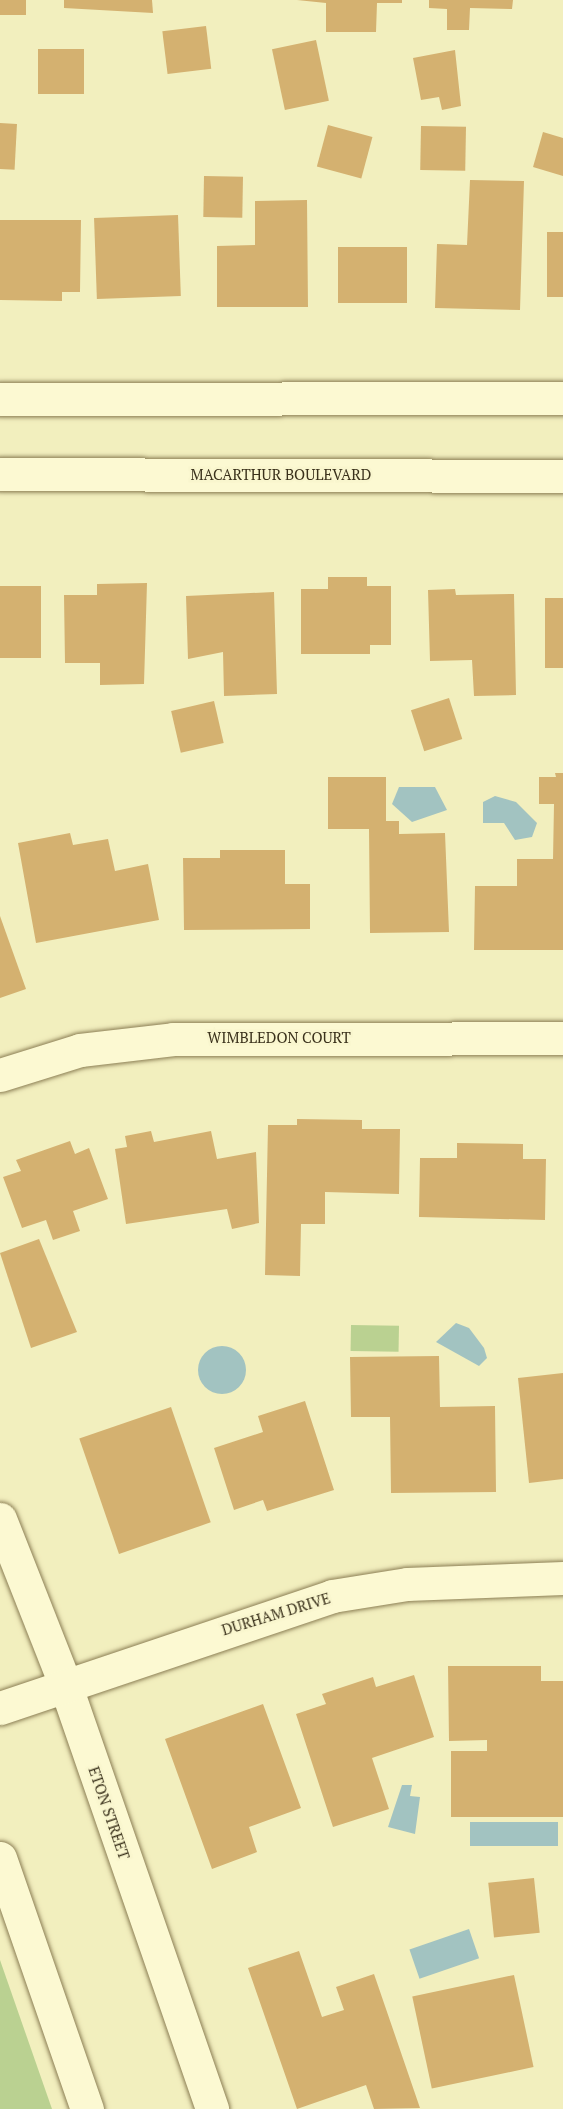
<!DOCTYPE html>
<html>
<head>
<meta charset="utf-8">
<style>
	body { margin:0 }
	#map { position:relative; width:563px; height:2109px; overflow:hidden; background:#f2efbe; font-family:"PT Serif",serif }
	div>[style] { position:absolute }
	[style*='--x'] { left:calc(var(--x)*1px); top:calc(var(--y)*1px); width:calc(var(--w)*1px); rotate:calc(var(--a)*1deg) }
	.green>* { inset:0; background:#bad191; transform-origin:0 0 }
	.water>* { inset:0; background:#a2c3c1; transform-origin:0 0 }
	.round { border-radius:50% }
	.building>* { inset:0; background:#d4b170; transform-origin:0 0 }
	.roads { filter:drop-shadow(0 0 2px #8c7f55) drop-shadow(0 0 2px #8c7f55) }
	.minor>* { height:33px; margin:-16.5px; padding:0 16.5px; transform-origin:16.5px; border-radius:16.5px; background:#fcf9d2 }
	span { translate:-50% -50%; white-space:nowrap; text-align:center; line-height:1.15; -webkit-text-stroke:5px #f9f6ce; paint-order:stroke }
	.street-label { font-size:15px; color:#3a311b }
</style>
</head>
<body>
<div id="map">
	<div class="green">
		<div style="left:351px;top:1325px;width:48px;height:26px;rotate:1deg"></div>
		<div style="clip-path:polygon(0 1960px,52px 2109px,0 2109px)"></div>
	</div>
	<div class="water">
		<div style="clip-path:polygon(399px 787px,435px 787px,447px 810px,412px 822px,392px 804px)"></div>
		<div style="clip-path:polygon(495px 796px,516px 802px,537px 823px,532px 837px,515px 840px,504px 823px,483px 823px,483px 802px)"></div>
		<div style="clip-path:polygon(456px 1323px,469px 1328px,484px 1348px,487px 1358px,479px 1366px,436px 1342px)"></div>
		<div class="round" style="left:198px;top:1346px;width:48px;height:48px"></div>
		<div style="clip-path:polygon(402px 1785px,412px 1785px,410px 1796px,420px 1797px,415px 1834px,388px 1827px)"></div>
		<div style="left:470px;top:1822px;width:88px;height:24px"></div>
		<div style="left:469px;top:1929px;width:31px;height:63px;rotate:71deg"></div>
	</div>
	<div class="building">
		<div style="left:0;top:0;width:26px;height:15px"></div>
		<div style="clip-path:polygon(64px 0,152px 0,153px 13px,64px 8px)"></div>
		<div style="clip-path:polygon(297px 0,402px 0,402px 3px,377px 3px,376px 32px,326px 32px,326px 3px)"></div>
		<div style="clip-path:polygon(429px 0,513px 0,512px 9px,470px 8px,469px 30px,447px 30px,447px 9px,429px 8px)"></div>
		<div style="left:206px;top:26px;width:43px;height:44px;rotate:83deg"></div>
		<div style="left:316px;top:40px;width:62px;height:45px;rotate:78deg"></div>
		<div style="left:38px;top:49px;width:46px;height:45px"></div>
		<div style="clip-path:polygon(455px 50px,461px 106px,442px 110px,439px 97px,421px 100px,413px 58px)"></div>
		<div style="left:0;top:123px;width:17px;height:46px;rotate:3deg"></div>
		<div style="left:328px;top:125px;width:46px;height:43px;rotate:15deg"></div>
		<div style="left:421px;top:126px;width:45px;height:44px;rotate:1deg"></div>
		<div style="clip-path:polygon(543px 132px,563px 138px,563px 176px,533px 167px)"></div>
		<div style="left:204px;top:176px;width:39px;height:41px;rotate:1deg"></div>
		<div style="clip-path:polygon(470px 180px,524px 181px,520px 310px,435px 308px,437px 244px,467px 245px)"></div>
		<div style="clip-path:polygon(307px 200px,308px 307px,217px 307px,217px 246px,255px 245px,255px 201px)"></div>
		<div style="left:178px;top:215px;width:81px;height:84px;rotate:88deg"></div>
		<div style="clip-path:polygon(0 220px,81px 220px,80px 292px,62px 292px,62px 301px,0 300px)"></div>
		<div style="left:547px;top:232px;width:16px;height:65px"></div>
		<div style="left:338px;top:247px;width:69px;height:56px"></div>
		<div style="clip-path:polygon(328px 577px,367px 577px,367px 586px,391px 586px,391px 645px,370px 645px,370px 654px,301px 654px,301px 589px,328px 589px)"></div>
		<div style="clip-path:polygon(147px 583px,144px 684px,100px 685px,100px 663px,65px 663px,64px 595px,97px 595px,97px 584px)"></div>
		<div style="left:0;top:586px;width:41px;height:72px"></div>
		<div style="clip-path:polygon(455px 589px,456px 595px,514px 594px,516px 695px,474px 696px,472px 660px,430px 661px,428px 590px)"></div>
		<div style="clip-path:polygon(274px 592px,277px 694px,224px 696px,223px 652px,188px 659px,186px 596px)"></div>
		<div style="left:545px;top:598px;width:18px;height:70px"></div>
		<div style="left:449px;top:698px;width:43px;height:40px;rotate:72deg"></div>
		<div style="left:214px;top:701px;width:43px;height:44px;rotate:77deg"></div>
		<div style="clip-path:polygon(555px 773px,563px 773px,563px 950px,474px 950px,475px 886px,517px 886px,517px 859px,553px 859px,554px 804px,539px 804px,539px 777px,556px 777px)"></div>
		<div style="clip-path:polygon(328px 777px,386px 777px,386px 821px,399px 821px,399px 834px,445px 833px,449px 932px,370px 933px,369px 829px,328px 829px)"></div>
		<div style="clip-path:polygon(70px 833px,73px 845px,108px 839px,115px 871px,148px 864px,159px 920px,36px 943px,18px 843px)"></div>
		<div style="clip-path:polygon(220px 850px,285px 850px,285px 884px,310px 884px,310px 929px,184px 930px,183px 858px,220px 858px)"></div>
		<div style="clip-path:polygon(0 916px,26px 989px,0 998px)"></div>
		<div style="clip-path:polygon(297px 1119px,362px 1120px,362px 1129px,400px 1129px,399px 1194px,325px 1192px,325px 1224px,301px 1224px,300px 1276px,265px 1275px,268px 1125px,297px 1125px)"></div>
		<div style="clip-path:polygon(151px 1131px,154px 1142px,211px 1131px,217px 1159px,256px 1152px,259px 1223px,232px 1229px,227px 1209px,126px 1224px,115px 1149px,127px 1147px,125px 1136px)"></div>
		<div style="clip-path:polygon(70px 1141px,75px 1154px,89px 1148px,108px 1199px,73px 1211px,80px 1231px,53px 1240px,46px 1220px,22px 1228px,3px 1177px,21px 1171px,16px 1160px)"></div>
		<div style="clip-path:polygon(457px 1143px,523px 1144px,523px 1159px,546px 1159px,545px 1220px,419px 1217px,420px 1158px,457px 1158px)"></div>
		<div style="clip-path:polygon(39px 1239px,77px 1332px,31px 1348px,0 1253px)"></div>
		<div style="clip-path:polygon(439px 1356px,440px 1407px,495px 1406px,496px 1492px,391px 1493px,390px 1417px,351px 1417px,350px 1357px)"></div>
		<div style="clip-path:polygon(563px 1373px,563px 1479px,529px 1483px,518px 1378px)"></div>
		<div style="clip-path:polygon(305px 1401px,334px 1490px,267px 1511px,263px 1500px,234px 1510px,214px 1448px,263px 1432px,258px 1416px)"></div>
		<div style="left:171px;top:1407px;width:122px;height:97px;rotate:71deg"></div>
		<div style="clip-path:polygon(448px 1666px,541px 1666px,541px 1681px,563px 1681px,563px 1817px,451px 1817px,451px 1751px,487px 1751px,487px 1740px,449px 1741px)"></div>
		<div style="clip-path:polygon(414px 1675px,434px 1737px,372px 1758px,389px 1809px,333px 1827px,296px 1714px,326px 1704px,322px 1694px,373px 1677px,376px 1687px)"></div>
		<div style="clip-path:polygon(263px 1704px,301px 1808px,249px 1827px,257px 1852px,212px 1869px,165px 1739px)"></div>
		<div style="left:534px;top:1878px;width:55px;height:46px;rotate:84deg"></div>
		<div style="clip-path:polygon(299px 1951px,322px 2017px,344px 2010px,336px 1987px,374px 1974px,420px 2108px,374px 2109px,366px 2085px,297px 2109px,248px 1968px)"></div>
		<div style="left:514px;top:1975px;width:94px;height:104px;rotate:78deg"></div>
	</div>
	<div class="roads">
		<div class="minor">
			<div style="--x:0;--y:399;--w:563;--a:-0.1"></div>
			<div style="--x:0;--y:474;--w:563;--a:0.2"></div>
			<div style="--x:0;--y:1075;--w:84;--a:-17.4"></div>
			<div style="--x:80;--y:1050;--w:94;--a:-6.7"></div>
			<div style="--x:173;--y:1039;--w:390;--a:-0.1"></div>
			<div style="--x:0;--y:1519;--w:177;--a:68.5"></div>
			<div style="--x:65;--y:1684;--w:450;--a:70.9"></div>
			<div style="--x:0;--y:1708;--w:350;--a:-18.6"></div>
			<div style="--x:332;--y:1596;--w:76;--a:-9.1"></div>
			<div style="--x:407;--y:1584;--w:156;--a:-2.2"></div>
			<div style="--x:0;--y:1858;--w:266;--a:70.9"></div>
		</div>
	</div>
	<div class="street-label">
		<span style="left:281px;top:475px">MACARTHUR BOULEVARD</span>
		<span style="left:279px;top:1038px">WIMBLEDON COURT</span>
		<span style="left:276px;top:1614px;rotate:-17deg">DURHAM DRIVE</span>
		<span style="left:109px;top:1813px;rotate:71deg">ETON STREET</span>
	</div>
</div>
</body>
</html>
